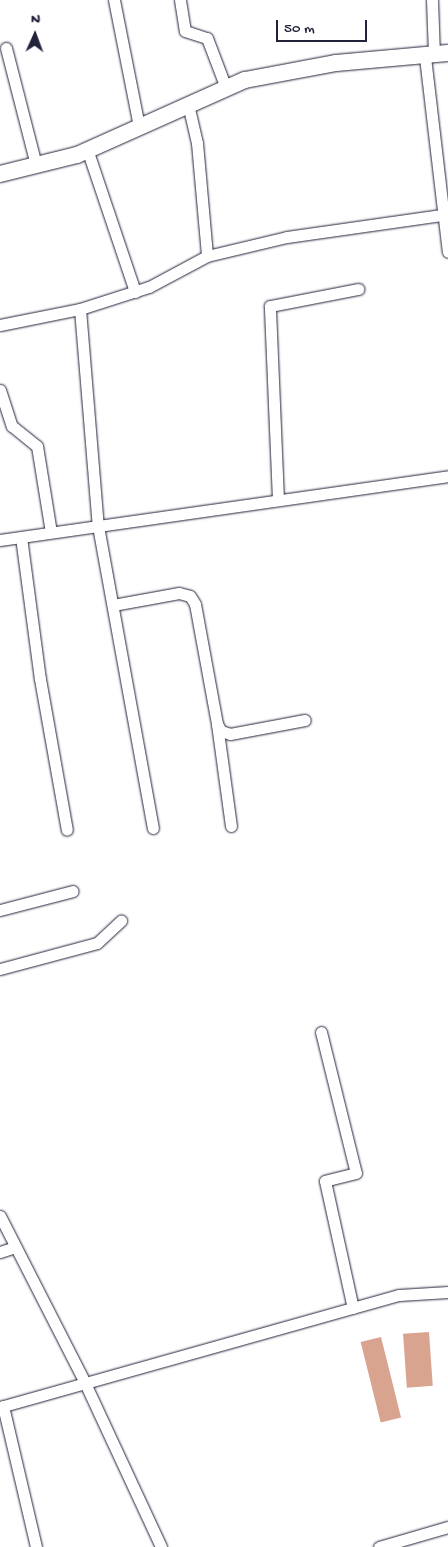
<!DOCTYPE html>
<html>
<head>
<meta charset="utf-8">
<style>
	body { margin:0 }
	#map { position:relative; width:448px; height:1547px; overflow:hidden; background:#fff; font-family:"Gochi Hand",sans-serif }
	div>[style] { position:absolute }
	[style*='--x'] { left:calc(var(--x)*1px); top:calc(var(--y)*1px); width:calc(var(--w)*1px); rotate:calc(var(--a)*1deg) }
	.building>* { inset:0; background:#d9a48f; transform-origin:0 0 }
	.roads { filter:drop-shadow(0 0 1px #22223b) drop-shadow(0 0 1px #22223b) }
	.minor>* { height:11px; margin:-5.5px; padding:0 5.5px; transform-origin:5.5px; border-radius:5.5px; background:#fff }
	.secondary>* { height:16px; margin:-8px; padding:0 8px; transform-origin:8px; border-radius:8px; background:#fff }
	span { translate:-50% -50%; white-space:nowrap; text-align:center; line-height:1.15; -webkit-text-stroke:4.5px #fff; paint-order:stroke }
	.north { position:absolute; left:10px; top:10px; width:50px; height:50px; -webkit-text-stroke:4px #fff; paint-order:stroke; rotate:2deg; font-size:14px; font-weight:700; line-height:20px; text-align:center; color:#22223b }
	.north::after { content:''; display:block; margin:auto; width:18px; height:22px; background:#22223b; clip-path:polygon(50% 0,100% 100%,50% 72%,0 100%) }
	.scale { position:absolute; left:276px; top:20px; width:91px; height:22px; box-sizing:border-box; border:2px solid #22223b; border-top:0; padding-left:6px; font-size:15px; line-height:18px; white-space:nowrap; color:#22223b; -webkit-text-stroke:4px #fff; paint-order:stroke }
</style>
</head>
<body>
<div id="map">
	<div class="building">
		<div style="left:429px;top:1332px;width:54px;height:26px;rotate:86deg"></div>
		<div style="left:381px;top:1337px;width:83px;height:21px;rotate:76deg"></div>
	</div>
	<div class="roads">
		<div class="minor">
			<div style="--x:114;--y:0;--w:128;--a:78.8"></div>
			<div style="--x:180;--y:0;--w:31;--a:81"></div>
			<div style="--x:185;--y:31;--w:23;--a:18"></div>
			<div style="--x:207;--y:38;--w:53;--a:69.2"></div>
			<div style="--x:432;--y:0;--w:55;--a:87.9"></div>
			<div style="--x:6;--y:48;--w:121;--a:75.6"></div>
			<div style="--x:425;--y:57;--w:196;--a:83.3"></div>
			<div style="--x:188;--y:104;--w:40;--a:77"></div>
			<div style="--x:197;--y:143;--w:113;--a:84.9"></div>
			<div style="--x:87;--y:149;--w:151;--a:71.4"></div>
			<div style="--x:80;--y:309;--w:218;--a:85.3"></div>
			<div style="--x:98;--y:526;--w:307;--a:79.7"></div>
			<div style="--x:0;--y:325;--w:82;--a:-11.3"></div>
			<div style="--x:80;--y:309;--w:72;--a:-17.7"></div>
			<div style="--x:149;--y:287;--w:66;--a:-28.1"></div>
			<div style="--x:207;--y:256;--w:82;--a:-13.4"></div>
			<div style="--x:287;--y:237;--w:163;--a:-8.1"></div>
			<div style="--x:0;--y:390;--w:38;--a:72"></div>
			<div style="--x:12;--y:426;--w:32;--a:39"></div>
			<div style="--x:37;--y:446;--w:87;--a:80.8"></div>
			<div style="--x:278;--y:500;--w:194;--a:-92.4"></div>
			<div style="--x:270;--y:306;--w:90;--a:-10.9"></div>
			<div style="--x:21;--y:537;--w:143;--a:82.4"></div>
			<div style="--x:40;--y:679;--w:153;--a:79.9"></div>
			<div style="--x:0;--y:540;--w:453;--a:-8.1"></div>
			<div style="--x:113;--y:605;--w:67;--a:-10.3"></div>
			<div style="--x:179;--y:593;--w:11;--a:15"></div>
			<div style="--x:190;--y:596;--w:9;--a:58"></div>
			<div style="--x:195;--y:604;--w:122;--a:79.6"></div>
			<div style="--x:217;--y:724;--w:8;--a:60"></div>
			<div style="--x:221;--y:731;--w:9;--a:18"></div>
			<div style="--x:230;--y:734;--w:76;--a:-10.6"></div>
			<div style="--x:217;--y:724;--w:103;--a:82.2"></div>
			<div style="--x:0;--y:910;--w:75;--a:-14.6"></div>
			<div style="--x:0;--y:969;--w:100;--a:-15"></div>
			<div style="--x:97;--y:943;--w:33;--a:-43"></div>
			<div style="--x:321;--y:1032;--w:145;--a:76.1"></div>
			<div style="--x:356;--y:1173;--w:32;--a:166"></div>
			<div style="--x:325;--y:1181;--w:130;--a:77.6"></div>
			<div style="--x:0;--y:1216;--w:187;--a:63"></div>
			<div style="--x:85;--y:1383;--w:181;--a:65.1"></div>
			<div style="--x:0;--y:1252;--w:16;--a:-18"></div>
			<div style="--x:3;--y:1406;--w:145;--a:76.8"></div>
			<div style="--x:0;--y:1407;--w:414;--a:-15.7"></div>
			<div style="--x:399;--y:1295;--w:49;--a:-3.5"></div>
			<div style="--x:379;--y:1547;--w:72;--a:-16.2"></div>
		</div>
		<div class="secondary">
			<div style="--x:0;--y:174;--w:79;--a:-13.9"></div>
			<div style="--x:77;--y:155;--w:184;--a:-24.1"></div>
			<div style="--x:245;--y:80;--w:93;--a:-10.6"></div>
			<div style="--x:336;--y:63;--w:112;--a:-5.1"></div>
		</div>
	</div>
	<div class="north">N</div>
	<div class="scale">50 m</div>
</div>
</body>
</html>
